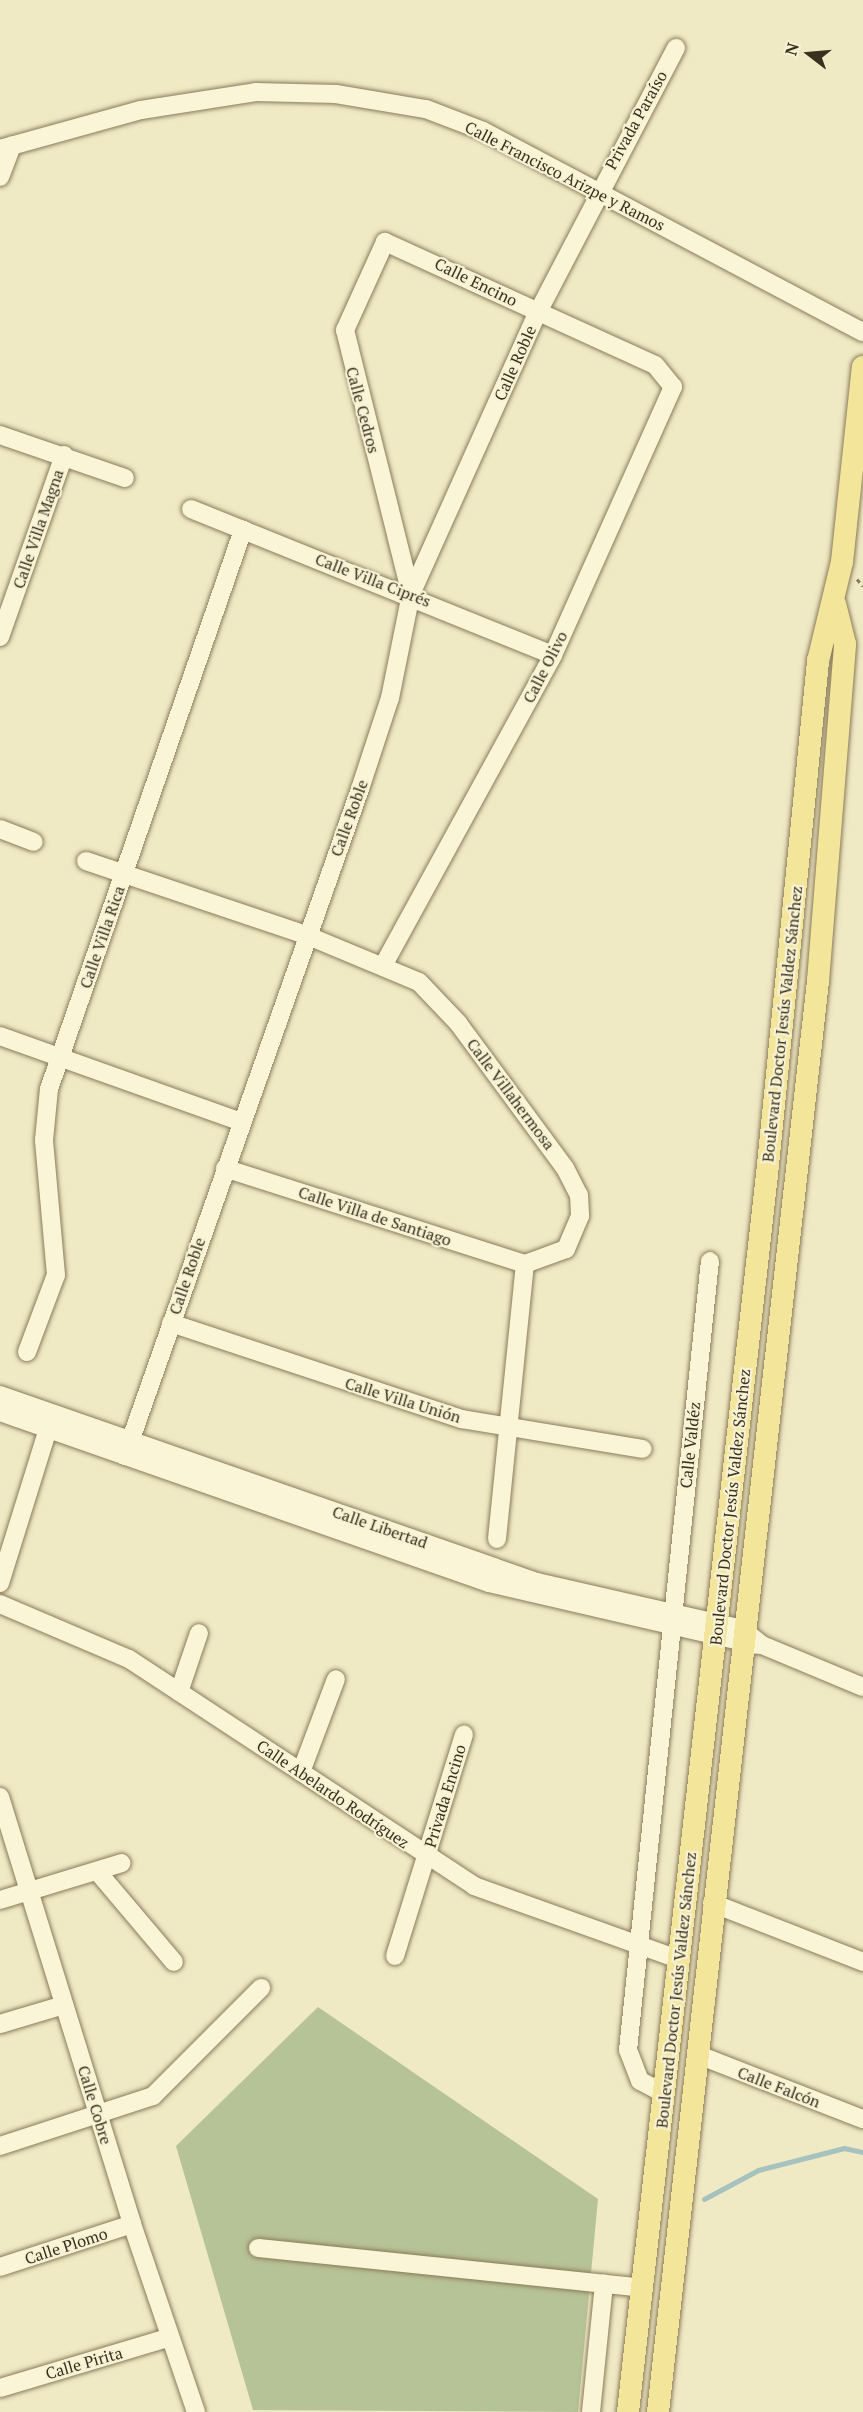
<!DOCTYPE html>
<html>
<head>
<meta charset="utf-8">
<style>
	body { margin:0 }
	#map { position:relative; width:863px; height:2412px; overflow:hidden; background:#efe9c4; font-family:"PT Serif",serif }
	div>[style] { position:absolute }
	[style*='--x'] { left:calc(var(--x)*1px); top:calc(var(--y)*1px); width:calc(var(--w)*1px); rotate:calc(var(--a)*1deg) }
	.cemetery>* { inset:0; background:#b6c396 }
	.stream>* { height:5px; margin:-2.5px; padding:0 2.5px; transform-origin:2.5px; border-radius:2.5px; background:#a6c2be }
	.path>* { height:3px; margin-top:-1.5px; transform-origin:0; background:repeating-linear-gradient(90deg,#8b7b5a 0 4.5px,transparent 0 7.5px) }
	.roads { filter:drop-shadow(0 0 2px #8b7b5a) drop-shadow(0 0 2px #8b7b5a) }
	.minor>* { height:18px; margin:-9px; padding:0 9px; transform-origin:9px; border-radius:9px; background:#faf5d7 }
	.major>* { height:22px; margin:-11px; padding:0 11px; transform-origin:11px; border-radius:11px; background:#f3e69b }
	span { translate:-50% -50%; white-space:nowrap; text-align:center; line-height:1.15; -webkit-text-stroke:4.5px #f7f2d4; paint-order:stroke }
	.street-label { font-size:16px; color:#3a301e }
	.north { position:absolute; left:779px; top:24px; width:60px; height:60px; -webkit-text-stroke:4px #f7f2d4; paint-order:stroke; rotate:286deg; font-size:16px; font-weight:700; line-height:24px; text-align:center; color:#3a301e }
	.north::after { content:''; display:block; margin:auto; width:21px; height:27px; background:#3a301e; clip-path:polygon(50% 0,100% 100%,50% 72%,0 100%) }
</style>
</head>
<body>
<div id="map">
	<div class="cemetery">
		<div style="clip-path:polygon(318px 2007px,598px 2199px,578px 2412px,253px 2410px,176px 2146px)"></div>
	</div>
	<div class="stream">
		<div style="--x:704;--y:2199;--w:61;--a:-28.2"></div>
		<div style="--x:758;--y:2170;--w:89;--a:-14.3"></div>
		<div style="--x:844;--y:2148;--w:19;--a:12"></div>
	</div>
	<div class="path">
		<div style="--x:857;--y:579;--w:9;--a:49"></div>
	</div>
	<div class="roads">
		<div class="minor">
			<div style="--x:0;--y:149;--w:146;--a:-15.5"></div>
			<div style="--x:141;--y:110;--w:116;--a:-8.9"></div>
			<div style="--x:256;--y:92;--w:80;--a:1.4"></div>
			<div style="--x:336;--y:94;--w:91;--a:9.5"></div>
			<div style="--x:426;--y:109;--w:61;--a:21.1"></div>
			<div style="--x:483;--y:131;--w:430;--a:27.9"></div>
			<div style="--x:0;--y:177;--w:34;--a:-69"></div>
			<div style="--x:0;--y:435;--w:132;--a:19"></div>
			<div style="--x:191;--y:509;--w:390;--a:22"></div>
			<div style="--x:0;--y:637;--w:193;--a:-70.6"></div>
			<div style="--x:0;--y:829;--w:36;--a:21"></div>
			<div style="--x:86;--y:861;--w:232;--a:18.6"></div>
			<div style="--x:306;--y:935;--w:122;--a:22.6"></div>
			<div style="--x:419;--y:982;--w:57;--a:46.4"></div>
			<div style="--x:458;--y:1023;--w:180;--a:53.6"></div>
			<div style="--x:565;--y:1168;--w:30;--a:63"></div>
			<div style="--x:579;--y:1195;--w:21;--a:87"></div>
			<div style="--x:580;--y:1216;--w:36;--a:113"></div>
			<div style="--x:566;--y:1249;--w:44;--a:159.9"></div>
			<div style="--x:525;--y:1264;--w:315;--a:-162.3"></div>
			<div style="--x:384;--y:964;--w:352;--a:-61.3"></div>
			<div style="--x:553;--y:655;--w:294;--a:-65.9"></div>
			<div style="--x:673;--y:387;--w:28;--a:-129"></div>
			<div style="--x:655;--y:365;--w:297;--a:-155.5"></div>
			<div style="--x:385;--y:242;--w:97;--a:114.4"></div>
			<div style="--x:345;--y:330;--w:272;--a:76"></div>
			<div style="--x:0;--y:1036;--w:256;--a:19.6"></div>
			<div style="--x:171;--y:1323;--w:306;--a:18.3"></div>
			<div style="--x:462;--y:1419;--w:183;--a:9.4"></div>
			<div style="--x:27;--y:1352;--w:82;--a:-69.4"></div>
			<div style="--x:56;--y:1275;--w:136;--a:-95.1"></div>
			<div style="--x:44;--y:1140;--w:51;--a:-84.4"></div>
			<div style="--x:49;--y:1089;--w:592;--a:-70.86"></div>
			<div style="--x:0;--y:1395;--w:569;--a:19.2"></div>
			<div style="--x:537;--y:1582;--w:210;--a:12.9"></div>
			<div style="--x:742;--y:1629;--w:26;--a:39"></div>
			<div style="--x:762;--y:1645;--w:109;--a:22.6"></div>
			<div style="--x:0;--y:1412;--w:518;--a:19.27"></div>
			<div style="--x:489;--y:1583;--w:275;--a:13"></div>
			<div style="--x:125;--y:1456;--w:707;--a:-70.59"></div>
			<div style="--x:360;--y:789;--w:96;--a:-71.8"></div>
			<div style="--x:390;--y:698;--w:106;--a:-78.6"></div>
			<div style="--x:411;--y:594;--w:309;--a:-65.8"></div>
			<div style="--x:538;--y:312;--w:298;--a:-62.4"></div>
			<div style="--x:497;--y:1539;--w:276;--a:-84.2"></div>
			<div style="--x:0;--y:1583;--w:161;--a:-72.7"></div>
			<div style="--x:0;--y:1604;--w:140;--a:23.1"></div>
			<div style="--x:129;--y:1659;--w:413;--a:33.3"></div>
			<div style="--x:474;--y:1886;--w:217;--a:19.7"></div>
			<div style="--x:179;--y:1692;--w:62;--a:-71.3"></div>
			<div style="--x:301;--y:1772;--w:99;--a:-69.4"></div>
			<div style="--x:0;--y:1797;--w:447;--a:72.8"></div>
			<div style="--x:132;--y:2224;--w:199;--a:71.2"></div>
			<div style="--x:97;--y:1871;--w:119;--a:49.8"></div>
			<div style="--x:0;--y:1900;--w:127;--a:-16.9"></div>
			<div style="--x:712;--y:1903;--w:162;--a:21.3"></div>
			<div style="--x:395;--y:1956;--w:232;--a:-72.7"></div>
			<div style="--x:0;--y:2024;--w:67;--a:-16.5"></div>
			<div style="--x:696;--y:2054;--w:179;--a:21.3"></div>
			<div style="--x:663;--y:2093;--w:26;--a:-152"></div>
			<div style="--x:640;--y:2081;--w:33;--a:-111"></div>
			<div style="--x:628;--y:2050;--w:793;--a:-84.07"></div>
			<div style="--x:0;--y:2146;--w:161;--a:-18.1"></div>
			<div style="--x:153;--y:2096;--w:153;--a:-45"></div>
			<div style="--x:258;--y:2248;--w:387;--a:5.9"></div>
			<div style="--x:0;--y:2267;--w:139;--a:-18"></div>
			<div style="--x:0;--y:2388;--w:175;--a:-16.6"></div>
			<div style="--x:591;--y:2412;--w:129;--a:-84.2"></div>
		</div>
		<div class="major">
			<div style="--x:628;--y:2412;--w:1245;--a:-83.59"></div>
			<div style="--x:767;--y:1175;--w:517;--a:-84.33"></div>
			<div style="--x:818;--y:661;--w:102;--a:-76.4"></div>
			<div style="--x:842;--y:562;--w:196;--a:-83.9"></div>
			<div style="--x:658;--y:2412;--w:1440;--a:-83.62"></div>
			<div style="--x:818;--y:981;--w:338;--a:-85.4"></div>
			<div style="--x:845;--y:644;--w:41;--a:-104"></div>
		</div>
	</div>
	<div class="street-label">
		<span style="left:636px;top:120px;rotate:-61deg">Privada Paraíso</span>
		<span style="left:565px;top:176px;rotate:27deg">Calle Francisco Arizpe y Ramos</span>
		<span style="left:476px;top:282px;rotate:26deg">Calle Encino</span>
		<span style="left:515px;top:363px;rotate:-66deg">Calle Roble</span>
		<span style="left:363px;top:410px;rotate:75deg">Calle Cedros</span>
		<span style="left:38px;top:529px;rotate:-71deg">Calle Villa Magna</span>
		<span style="left:373px;top:580px;rotate:21deg">Calle Villa Ciprés</span>
		<span style="left:545px;top:667px;rotate:-63deg">Calle Olivo</span>
		<span style="left:349px;top:818px;rotate:-70deg">Calle Roble</span>
		<span style="left:102px;top:937px;rotate:-71deg">Calle Villa Rica</span>
		<span style="left:782px;top:1024px;rotate:-84deg">Boulevard Doctor Jesús Valdez Sánchez</span>
		<span style="left:511px;top:1094px;rotate:53deg">Calle Villahermosa</span>
		<span style="left:375px;top:1216px;rotate:18deg">Calle Villa de Santiago</span>
		<span style="left:187px;top:1276px;rotate:-71deg">Calle Roble</span>
		<span style="left:403px;top:1400px;rotate:17deg">Calle Villa Unión</span>
		<span style="left:690px;top:1445px;rotate:-84deg">Calle Valdéz</span>
		<span style="left:730px;top:1507px;rotate:-84deg">Boulevard Doctor Jesús Valdez Sánchez</span>
		<span style="left:380px;top:1527px;rotate:19deg">Calle Libertad</span>
		<span style="left:333px;top:1794px;rotate:34deg">Calle Abelardo Rodríguez</span>
		<span style="left:445px;top:1796px;rotate:-73deg">Privada Encino</span>
		<span style="left:676px;top:1990px;rotate:-84deg">Boulevard Doctor Jesús Valdez Sánchez</span>
		<span style="left:779px;top:2087px;rotate:21deg">Calle Falcón</span>
		<span style="left:95px;top:2105px;rotate:73deg">Calle Cobre</span>
		<span style="left:66px;top:2246px;rotate:-18deg">Calle Plomo</span>
		<span style="left:84px;top:2363px;rotate:-16deg">Calle Pirita</span>
	</div>
	<div class="north">N</div>
</div>
</body>
</html>
